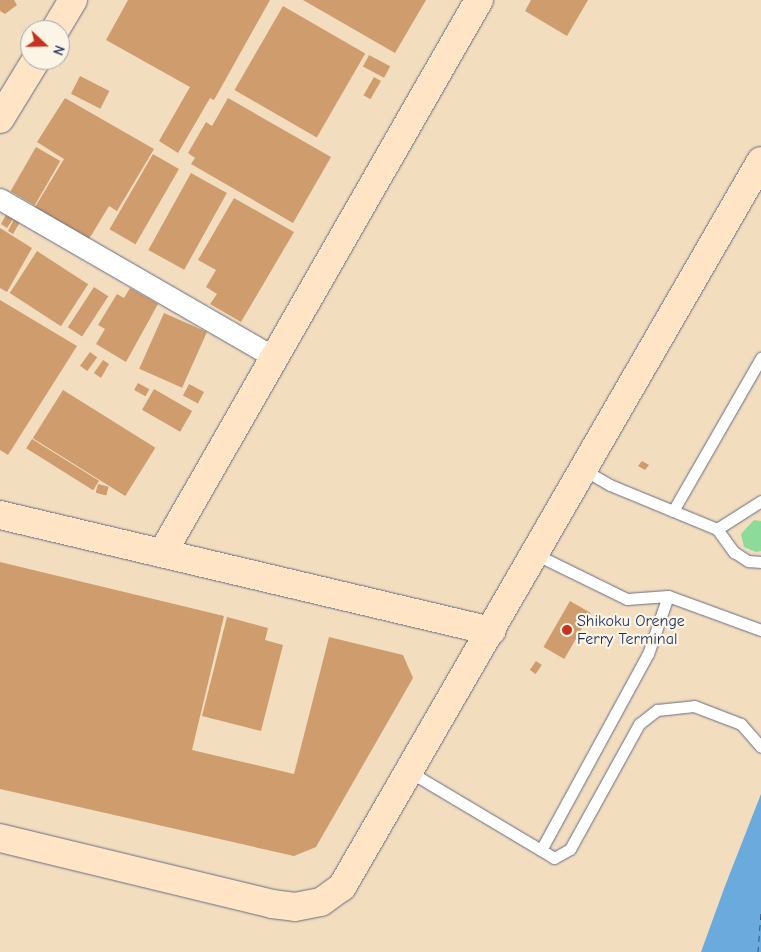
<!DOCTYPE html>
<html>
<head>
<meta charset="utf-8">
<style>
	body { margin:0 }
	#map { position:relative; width:761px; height:952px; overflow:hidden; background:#f3ddbf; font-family:"Comic Neue",sans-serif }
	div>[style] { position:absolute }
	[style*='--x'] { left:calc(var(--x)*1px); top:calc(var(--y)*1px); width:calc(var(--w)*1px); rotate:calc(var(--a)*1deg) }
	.green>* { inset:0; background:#8cdb9a }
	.water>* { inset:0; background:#6aaadd }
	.ferry>* { height:1px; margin-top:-0.5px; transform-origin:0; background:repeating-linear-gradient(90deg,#335484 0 6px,transparent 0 11px) }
	.building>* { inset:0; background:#cf9c6d; transform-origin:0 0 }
	.roads { filter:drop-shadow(0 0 1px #676c80) drop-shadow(0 0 1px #676c80) }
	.lane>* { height:11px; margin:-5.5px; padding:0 5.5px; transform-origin:5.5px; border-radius:5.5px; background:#fff }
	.street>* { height:21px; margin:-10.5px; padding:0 10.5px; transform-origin:10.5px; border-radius:10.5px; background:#fff }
	.secondary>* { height:28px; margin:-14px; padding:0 14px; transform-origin:14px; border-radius:14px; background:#ffe4c6 }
	.dots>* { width:14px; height:14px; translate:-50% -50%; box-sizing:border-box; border:2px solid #fcf5e5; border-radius:50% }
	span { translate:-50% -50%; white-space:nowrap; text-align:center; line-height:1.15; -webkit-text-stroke:4.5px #fcf5e5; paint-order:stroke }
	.poi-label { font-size:16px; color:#1b2f5e }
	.left { translate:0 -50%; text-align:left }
	.north { position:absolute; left:20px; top:20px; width:50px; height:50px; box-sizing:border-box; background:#fcf5e5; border:1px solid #a2a6af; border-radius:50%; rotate:111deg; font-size:14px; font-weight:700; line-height:20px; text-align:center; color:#1b2f5e }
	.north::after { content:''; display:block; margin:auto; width:18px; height:22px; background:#c8321e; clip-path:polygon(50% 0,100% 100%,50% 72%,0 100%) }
</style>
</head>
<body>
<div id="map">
	<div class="green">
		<div style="clip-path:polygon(754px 520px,761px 521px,761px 551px,756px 552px,744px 547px,741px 534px)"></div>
	</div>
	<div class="water">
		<div style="clip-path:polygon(761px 794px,761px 952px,701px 952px,725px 886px)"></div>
	</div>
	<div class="ferry">
		<div style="--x:758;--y:952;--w:40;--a:-85.7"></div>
	</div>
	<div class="building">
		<div style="clip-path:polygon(0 0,14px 0,17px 5px,5px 14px,0 11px)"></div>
		<div style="clip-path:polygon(128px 0,270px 0,214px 100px,210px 98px,178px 153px,159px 141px,190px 87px,106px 40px)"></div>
		<div style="clip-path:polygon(303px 0,426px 0,395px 53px)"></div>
		<div style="clip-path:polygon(531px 0,588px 0,567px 36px,525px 11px)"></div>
		<div style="left:283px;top:6px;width:95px;height:97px;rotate:30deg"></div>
		<div style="left:369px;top:55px;width:24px;height:13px;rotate:28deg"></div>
		<div style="left:80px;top:76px;width:33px;height:20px;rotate:27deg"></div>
		<div style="left:374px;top:77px;width:8px;height:21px;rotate:30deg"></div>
		<div style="clip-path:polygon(65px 98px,154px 149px,117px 211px,109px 206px,89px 239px,35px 207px,64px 159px,37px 142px)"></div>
		<div style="clip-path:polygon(228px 98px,331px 157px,293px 223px,191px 164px,195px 158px,188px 153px,206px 122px,212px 126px)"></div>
		<div style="left:36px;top:147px;width:28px;height:51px;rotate:30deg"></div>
		<div style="left:153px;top:154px;width:30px;height:87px;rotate:30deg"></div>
		<div style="left:191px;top:173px;width:41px;height:88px;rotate:29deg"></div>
		<div style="clip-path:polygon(234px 198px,294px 232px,241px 322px,210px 304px,217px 294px,206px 287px,216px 270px,198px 260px)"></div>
		<div style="clip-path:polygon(6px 215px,13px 219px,7px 228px,1px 224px)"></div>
		<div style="clip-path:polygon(14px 219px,20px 222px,13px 234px,8px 231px)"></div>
		<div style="clip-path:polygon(0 228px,32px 248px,7px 292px,0 288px)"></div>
		<div style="left:37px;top:251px;width:61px;height:50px;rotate:33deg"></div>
		<div style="left:94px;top:287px;width:17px;height:48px;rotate:33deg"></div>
		<div style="clip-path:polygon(130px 288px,158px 304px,126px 362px,96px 344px,105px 329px,98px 325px,117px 294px,124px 298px)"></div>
		<div style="clip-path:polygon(0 300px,77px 346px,8px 455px,0 450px)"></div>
		<div style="left:164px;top:313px;width:47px;height:61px;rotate:24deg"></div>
		<div style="left:90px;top:352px;width:9px;height:17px;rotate:36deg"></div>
		<div style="clip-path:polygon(103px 360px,109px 364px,101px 378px,94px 373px)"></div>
		<div style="left:138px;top:383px;width:13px;height:8px;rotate:29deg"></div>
		<div style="left:189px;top:384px;width:17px;height:13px;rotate:28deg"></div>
		<div style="left:154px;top:389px;width:44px;height:24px;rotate:30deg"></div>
		<div style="left:63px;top:390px;width:109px;height:57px;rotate:32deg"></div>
		<div style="left:32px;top:439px;width:79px;height:11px;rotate:32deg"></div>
		<div style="clip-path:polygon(642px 461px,649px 465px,645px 470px,638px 466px)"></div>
		<div style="left:98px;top:484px;width:11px;height:9px;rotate:15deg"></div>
		<div style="clip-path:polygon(0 562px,224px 616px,192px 750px,294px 774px,329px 637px,403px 655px,413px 678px,316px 847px,294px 856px,0 789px)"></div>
		<div style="left:570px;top:601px;width:24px;height:53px;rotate:30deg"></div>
		<div style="clip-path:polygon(227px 617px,268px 628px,265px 640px,283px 645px,261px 731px,202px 716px)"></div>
		<div style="left:536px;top:661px;width:7px;height:11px;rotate:34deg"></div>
	</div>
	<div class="roads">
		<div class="lane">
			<div style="--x:584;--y:470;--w:30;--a:30"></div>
			<div style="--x:610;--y:485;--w:116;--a:22.4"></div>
			<div style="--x:717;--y:529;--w:52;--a:-32.5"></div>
			<div style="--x:673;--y:511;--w:177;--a:-60.1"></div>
			<div style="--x:717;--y:529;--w:29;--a:54"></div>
			<div style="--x:734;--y:552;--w:17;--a:33"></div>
			<div style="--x:748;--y:561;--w:13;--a:4"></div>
			<div style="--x:535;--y:554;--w:102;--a:26.1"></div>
			<div style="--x:627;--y:599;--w:41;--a:-4.2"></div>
			<div style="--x:668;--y:596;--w:99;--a:20.1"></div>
			<div style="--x:410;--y:772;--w:168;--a:30.8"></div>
			<div style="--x:554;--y:858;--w:18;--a:-29"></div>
			<div style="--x:570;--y:849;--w:143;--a:-61.1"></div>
			<div style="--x:639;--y:724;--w:23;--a:-38"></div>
			<div style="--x:657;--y:710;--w:37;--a:-6"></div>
			<div style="--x:694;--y:706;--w:50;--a:21"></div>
			<div style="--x:741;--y:724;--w:30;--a:49"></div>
			<div style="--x:541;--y:850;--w:223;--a:-61.4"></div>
			<div style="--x:648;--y:654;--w:61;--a:-71"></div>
		</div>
		<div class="street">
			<div style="--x:0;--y:199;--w:316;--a:30"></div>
		</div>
		<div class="secondary">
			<div style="--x:55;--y:30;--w:35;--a:-59"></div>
			<div style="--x:0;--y:119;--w:69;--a:-58.6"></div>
			<div style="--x:0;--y:515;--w:505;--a:13.29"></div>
			<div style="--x:163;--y:552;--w:636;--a:-60.21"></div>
			<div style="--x:0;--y:838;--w:280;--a:13.6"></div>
			<div style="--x:272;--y:904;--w:23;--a:7"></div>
			<div style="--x:295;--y:907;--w:26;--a:-11"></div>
			<div style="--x:321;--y:902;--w:26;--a:-36"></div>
			<div style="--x:342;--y:887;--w:838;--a:-60.01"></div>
		</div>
	</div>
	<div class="dots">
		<div style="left:567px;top:630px;background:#c8321e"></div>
	</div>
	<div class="poi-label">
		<span class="left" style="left:577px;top:630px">Shikoku Orenge<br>Ferry Terminal</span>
	</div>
	<div class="north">N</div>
</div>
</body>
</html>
